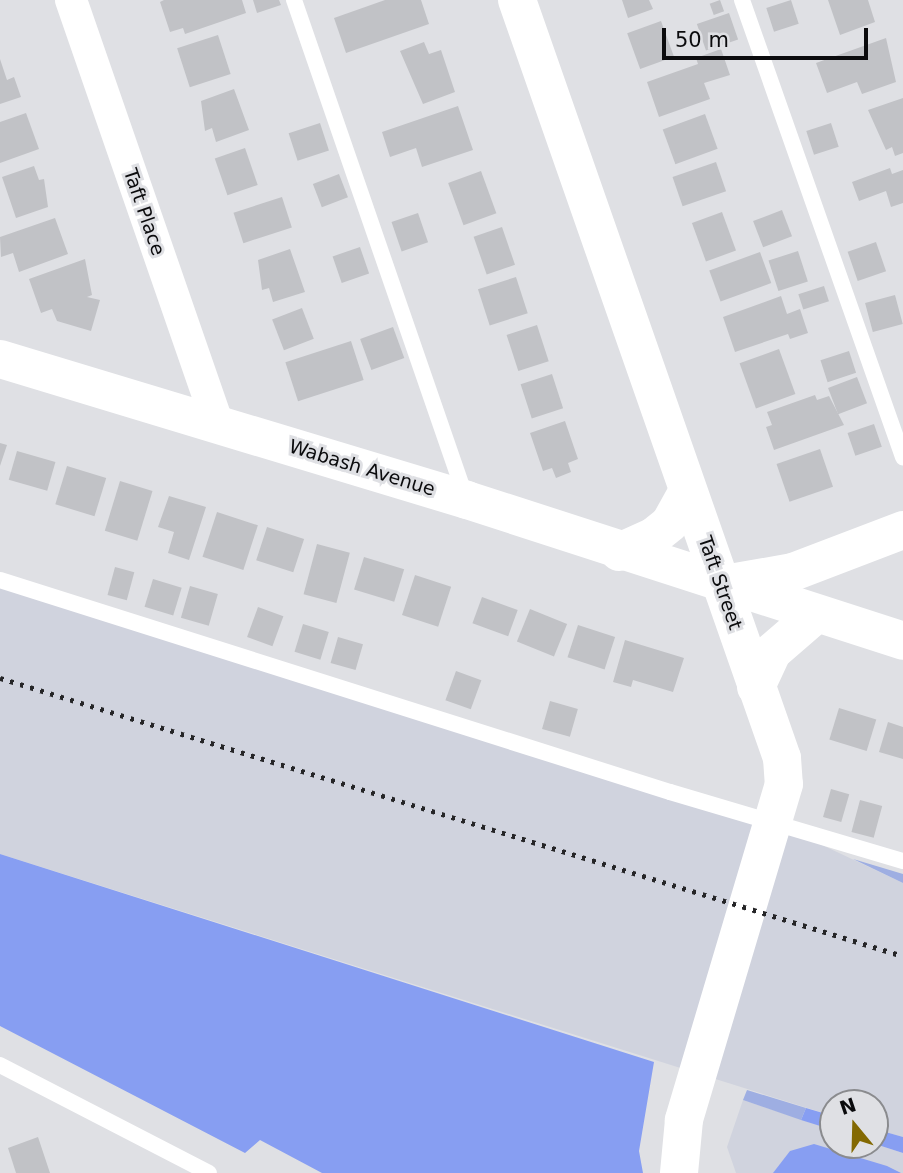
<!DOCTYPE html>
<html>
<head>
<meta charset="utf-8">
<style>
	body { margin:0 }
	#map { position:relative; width:903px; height:1173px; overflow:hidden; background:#dfe0e4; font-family:"DejaVu Sans",sans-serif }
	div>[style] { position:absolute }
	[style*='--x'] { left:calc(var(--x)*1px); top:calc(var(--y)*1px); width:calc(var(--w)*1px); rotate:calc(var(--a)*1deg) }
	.built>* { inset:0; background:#d0d3de }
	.green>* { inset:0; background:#9eaee2 }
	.forest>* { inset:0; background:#879ef2 }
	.building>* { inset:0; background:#c1c2c6; transform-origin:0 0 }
	.lane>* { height:16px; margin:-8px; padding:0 8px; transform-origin:8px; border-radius:8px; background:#fff }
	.street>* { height:32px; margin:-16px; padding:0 16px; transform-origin:16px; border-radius:16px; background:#fff }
	.secondary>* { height:38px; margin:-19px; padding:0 19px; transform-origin:19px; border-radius:19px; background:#fff }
	.rail>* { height:5px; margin-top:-2.5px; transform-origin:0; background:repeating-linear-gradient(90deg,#252527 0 3.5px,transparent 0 10.5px) }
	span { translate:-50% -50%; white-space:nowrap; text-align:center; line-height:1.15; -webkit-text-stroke:6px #dfe0e4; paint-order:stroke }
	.street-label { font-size:19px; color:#0b0b0d }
	.north { position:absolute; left:819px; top:1089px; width:70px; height:70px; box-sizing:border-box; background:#dfe0e4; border:2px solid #8a8b8e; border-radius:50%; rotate:341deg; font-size:19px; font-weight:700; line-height:28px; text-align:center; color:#0b0b0d }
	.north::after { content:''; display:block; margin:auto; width:24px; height:32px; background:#836902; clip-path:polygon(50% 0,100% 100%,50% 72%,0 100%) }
	.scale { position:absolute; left:662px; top:28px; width:206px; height:32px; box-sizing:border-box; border:4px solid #0b0b0d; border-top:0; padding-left:9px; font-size:21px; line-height:24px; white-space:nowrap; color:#0b0b0d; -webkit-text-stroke:5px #dfe0e4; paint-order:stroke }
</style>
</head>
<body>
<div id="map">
	<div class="built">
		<div style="clip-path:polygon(0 577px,773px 822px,903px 883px,903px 1137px,875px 1129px,875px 1103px,833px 1103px,833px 1116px,0 854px)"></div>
		<div style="clip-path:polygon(743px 1100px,833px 1130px,833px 1145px,875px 1144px,903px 1153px,903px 1173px,736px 1173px,727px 1147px)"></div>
	</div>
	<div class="green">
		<div style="clip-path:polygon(853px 859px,903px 874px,903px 883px)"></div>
		<div style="clip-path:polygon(747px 1090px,806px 1108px,801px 1120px,743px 1100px)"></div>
	</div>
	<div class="forest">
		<div style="clip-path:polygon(0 854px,654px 1062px,639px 1151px,643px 1173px,322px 1173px,260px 1140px,245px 1153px,0 1026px)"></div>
		<div style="clip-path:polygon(806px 1108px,833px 1116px,833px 1130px,801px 1120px)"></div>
		<div style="clip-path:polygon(875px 1129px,903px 1137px,903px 1153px,875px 1144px)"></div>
		<div style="clip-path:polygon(814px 1144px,887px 1166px,901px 1173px,773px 1173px,790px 1151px)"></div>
	</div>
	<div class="building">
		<div style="clip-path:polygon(164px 0,242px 0,246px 13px,185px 34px,183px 28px,170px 32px,160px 2px)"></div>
		<div style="clip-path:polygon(253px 0,279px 0,281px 5px,257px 13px)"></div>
		<div style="clip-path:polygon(385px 0,421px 0,429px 24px,346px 53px,334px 18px)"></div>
		<div style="clip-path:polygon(622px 0,649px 0,653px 9px,628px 18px)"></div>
		<div style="left:720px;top:0;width:12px;height:11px;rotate:70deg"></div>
		<div style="left:791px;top:0;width:25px;height:26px;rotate:72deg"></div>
		<div style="clip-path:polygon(828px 0,868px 0,875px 22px,840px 35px)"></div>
		<div style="left:729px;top:13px;width:28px;height:34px;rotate:71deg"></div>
		<div style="left:661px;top:21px;width:38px;height:36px;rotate:70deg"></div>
		<div style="left:218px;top:35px;width:41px;height:43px;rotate:72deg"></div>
		<div style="clip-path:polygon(886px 38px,896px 82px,862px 94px,857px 82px,827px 93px,816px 63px)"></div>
		<div style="clip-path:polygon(424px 42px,429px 54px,441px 50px,455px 92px,423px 104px,400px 51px)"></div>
		<div style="clip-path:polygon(721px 49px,730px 75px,704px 83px,710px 99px,659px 117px,647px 82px,698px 64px,696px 58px)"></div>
		<div style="clip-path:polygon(0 59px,7px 80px,14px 77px,21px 97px,0 104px)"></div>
		<div style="clip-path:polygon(234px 89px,249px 130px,216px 142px,212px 128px,205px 131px,201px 101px)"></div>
		<div style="clip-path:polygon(903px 98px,903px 153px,895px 156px,892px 147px,886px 150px,868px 110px)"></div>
		<div style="clip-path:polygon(458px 106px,473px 150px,422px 167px,416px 148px,390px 157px,382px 132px)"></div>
		<div style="clip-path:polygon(26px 113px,39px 149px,0 163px,0 122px)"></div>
		<div style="left:705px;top:114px;width:37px;height:45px;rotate:70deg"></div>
		<div style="left:320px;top:123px;width:29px;height:33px;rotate:72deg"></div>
		<div style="left:831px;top:123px;width:25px;height:26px;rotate:72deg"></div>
		<div style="left:245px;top:148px;width:39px;height:32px;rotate:71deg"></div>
		<div style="left:716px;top:162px;width:31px;height:46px;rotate:71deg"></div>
		<div style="clip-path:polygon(34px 166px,39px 180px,44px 179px,48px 207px,16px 218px,2px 177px)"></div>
		<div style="clip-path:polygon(890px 168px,892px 174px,903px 170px,903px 203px,891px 207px,886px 191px,859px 201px,852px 182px)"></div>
		<div style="left:481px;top:171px;width:45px;height:35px;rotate:70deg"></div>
		<div style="left:339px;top:174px;width:25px;height:28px;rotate:69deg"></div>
		<div style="left:282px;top:197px;width:32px;height:51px;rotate:72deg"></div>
		<div style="left:782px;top:210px;width:28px;height:31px;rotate:69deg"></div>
		<div style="left:722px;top:212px;width:41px;height:32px;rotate:70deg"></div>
		<div style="left:418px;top:213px;width:31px;height:28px;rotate:71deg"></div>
		<div style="clip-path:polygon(55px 218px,68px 254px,19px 272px,13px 253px,1px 257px,0 237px)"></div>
		<div style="left:502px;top:227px;width:40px;height:30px;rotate:71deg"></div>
		<div style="left:876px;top:242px;width:31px;height:30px;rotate:71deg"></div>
		<div style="left:360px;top:247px;width:28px;height:29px;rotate:71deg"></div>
		<div style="clip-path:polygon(290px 249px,305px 292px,273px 302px,269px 288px,262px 290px,258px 260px)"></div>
		<div style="left:798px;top:251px;width:32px;height:31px;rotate:72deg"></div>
		<div style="left:760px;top:252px;width:33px;height:54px;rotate:70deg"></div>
		<div style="clip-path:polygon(85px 259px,92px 295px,87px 297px,100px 300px,91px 331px,57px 321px,52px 309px,41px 313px,29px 279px)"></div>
		<div style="left:516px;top:277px;width:38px;height:40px;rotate:72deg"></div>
		<div style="left:824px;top:286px;width:16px;height:27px;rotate:72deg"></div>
		<div style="left:895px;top:295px;width:30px;height:31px;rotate:75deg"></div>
		<div style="clip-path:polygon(781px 296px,787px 314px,800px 309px,808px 333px,790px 339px,788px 334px,735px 352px,723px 317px)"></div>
		<div style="left:302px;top:308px;width:33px;height:32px;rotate:69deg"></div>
		<div style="left:537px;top:325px;width:38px;height:32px;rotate:72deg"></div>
		<div style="left:393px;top:327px;width:33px;height:35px;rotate:70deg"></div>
		<div style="left:351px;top:341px;width:41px;height:69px;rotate:72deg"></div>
		<div style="left:779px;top:349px;width:48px;height:42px;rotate:70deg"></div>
		<div style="left:849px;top:351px;width:23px;height:30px;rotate:72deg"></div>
		<div style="left:552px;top:374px;width:36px;height:33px;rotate:72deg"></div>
		<div style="left:857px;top:377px;width:28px;height:31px;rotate:69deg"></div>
		<div style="clip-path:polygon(815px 395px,817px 400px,829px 396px,844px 425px,774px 450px,766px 427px,772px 425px,767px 412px)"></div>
		<div style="clip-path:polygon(565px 421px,578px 459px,568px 463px,571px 472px,556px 478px,552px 468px,543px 471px,530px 433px)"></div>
		<div style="left:874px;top:424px;width:24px;height:28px;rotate:71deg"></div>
		<div style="clip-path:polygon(0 443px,7px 445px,0 466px)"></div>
		<div style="left:820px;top:449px;width:40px;height:46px;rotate:71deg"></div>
		<div style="left:17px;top:451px;width:40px;height:30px;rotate:16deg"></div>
		<div style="left:67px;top:466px;width:41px;height:40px;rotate:17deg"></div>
		<div style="left:120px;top:481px;width:34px;height:52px;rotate:17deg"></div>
		<div style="clip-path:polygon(169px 496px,206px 507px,189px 560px,168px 553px,174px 532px,158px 527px)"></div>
		<div style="left:217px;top:512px;width:43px;height:47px;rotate:18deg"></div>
		<div style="left:267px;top:527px;width:39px;height:35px;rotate:18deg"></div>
		<div style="left:317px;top:544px;width:34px;height:52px;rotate:15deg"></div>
		<div style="left:364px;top:557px;width:42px;height:34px;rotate:17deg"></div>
		<div style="left:115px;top:567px;width:20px;height:29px;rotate:15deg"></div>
		<div style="left:415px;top:575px;width:38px;height:42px;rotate:18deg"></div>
		<div style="left:153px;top:579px;width:30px;height:29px;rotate:17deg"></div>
		<div style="left:190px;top:586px;width:29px;height:33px;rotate:16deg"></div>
		<div style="left:482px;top:597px;width:38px;height:28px;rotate:20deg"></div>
		<div style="left:258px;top:607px;width:27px;height:32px;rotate:20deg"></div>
		<div style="left:530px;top:609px;width:40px;height:35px;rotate:22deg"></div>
		<div style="left:303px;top:624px;width:27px;height:29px;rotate:17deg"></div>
		<div style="left:578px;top:625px;width:39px;height:34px;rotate:18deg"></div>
		<div style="left:338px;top:637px;width:26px;height:27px;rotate:16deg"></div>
		<div style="clip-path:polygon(625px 640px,684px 658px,673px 692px,633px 680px,631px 687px,613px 682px)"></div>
		<div style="left:456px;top:671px;width:27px;height:31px;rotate:20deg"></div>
		<div style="left:550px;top:701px;width:29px;height:29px;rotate:16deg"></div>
		<div style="left:839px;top:708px;width:39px;height:33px;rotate:17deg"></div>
		<div style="clip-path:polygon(888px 722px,903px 727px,903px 759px,879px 752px)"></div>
		<div style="left:831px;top:789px;width:19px;height:29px;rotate:16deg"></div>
		<div style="left:860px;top:800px;width:23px;height:33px;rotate:15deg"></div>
		<div style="clip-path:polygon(38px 1137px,50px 1173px,16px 1173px,8px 1148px)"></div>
	</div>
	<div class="lane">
		<div style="--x:294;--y:0;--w:527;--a:70.95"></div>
		<div style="--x:742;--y:0;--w:485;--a:70.6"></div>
		<div style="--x:0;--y:580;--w:703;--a:17.56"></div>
		<div style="--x:670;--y:792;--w:243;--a:16.5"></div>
		<div style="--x:0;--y:1065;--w:235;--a:27.3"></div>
	</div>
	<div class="street">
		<div style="--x:71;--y:0;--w:449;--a:70.9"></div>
	</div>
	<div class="secondary">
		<div style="--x:517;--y:0;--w:803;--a:70.73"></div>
		<div style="--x:782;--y:758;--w:26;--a:86"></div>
		<div style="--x:784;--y:784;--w:351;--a:106.6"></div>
		<div style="--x:684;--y:1120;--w:53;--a:95.4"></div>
		<div style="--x:0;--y:359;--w:488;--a:16.8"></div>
		<div style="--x:467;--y:500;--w:458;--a:17.9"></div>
		<div style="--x:619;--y:552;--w:37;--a:-24"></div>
		<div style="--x:653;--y:537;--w:22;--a:-39"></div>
		<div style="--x:670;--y:523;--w:37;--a:-61"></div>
		<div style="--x:730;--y:583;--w:64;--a:-9.9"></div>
		<div style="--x:793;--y:572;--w:118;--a:-20.9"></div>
		<div style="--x:756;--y:687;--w:38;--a:-65"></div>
		<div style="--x:772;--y:652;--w:58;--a:-40.8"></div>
	</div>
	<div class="rail">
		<div style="--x:0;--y:678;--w:945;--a:17.11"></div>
	</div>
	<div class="street-label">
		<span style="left:144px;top:212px;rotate:71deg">Taft Place</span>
		<span style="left:362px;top:468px;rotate:17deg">Wabash Avenue</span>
		<span style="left:720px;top:583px;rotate:71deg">Taft Street</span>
	</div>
	<div class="north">N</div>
	<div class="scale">50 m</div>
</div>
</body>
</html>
